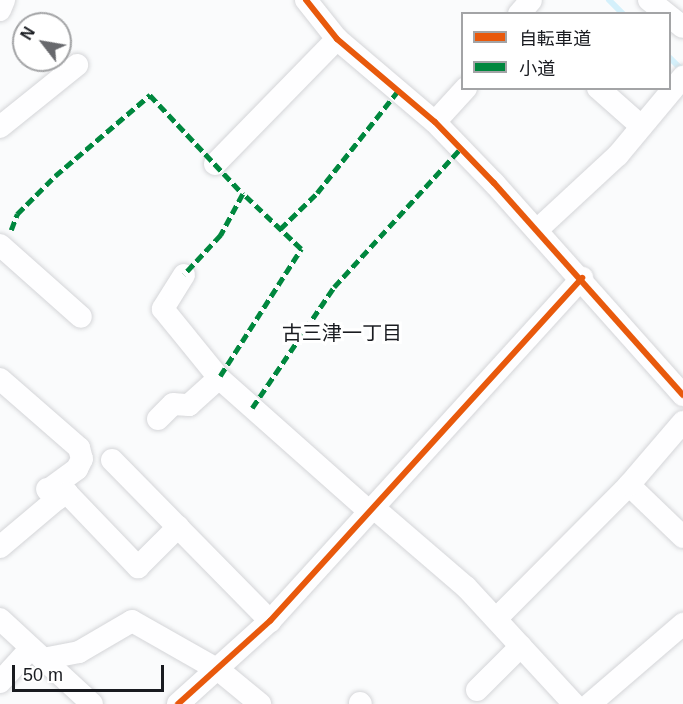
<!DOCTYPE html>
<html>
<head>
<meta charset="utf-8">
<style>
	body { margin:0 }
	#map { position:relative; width:683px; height:704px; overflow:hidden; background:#fafbfc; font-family:Arial,"Noto Sans JP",sans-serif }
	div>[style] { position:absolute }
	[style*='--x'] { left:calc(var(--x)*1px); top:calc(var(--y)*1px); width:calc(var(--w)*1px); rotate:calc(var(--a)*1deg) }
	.stream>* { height:6px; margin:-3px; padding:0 3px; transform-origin:3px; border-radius:3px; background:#d4f0fb }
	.roads { filter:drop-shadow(0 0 2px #d4d5d8) drop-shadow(0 0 2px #d4d5d8) }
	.street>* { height:22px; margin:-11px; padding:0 11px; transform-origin:11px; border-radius:11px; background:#fefeff }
	.quiet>* { height:4.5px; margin-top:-2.25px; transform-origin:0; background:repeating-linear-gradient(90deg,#00873e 0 9px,transparent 0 13.5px) }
	.cycleway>* { height:6px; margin:-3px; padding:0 3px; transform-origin:3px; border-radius:3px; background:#e8590c }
	span { translate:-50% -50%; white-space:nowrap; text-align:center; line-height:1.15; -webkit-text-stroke:6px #fff; paint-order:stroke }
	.neighbourhood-label { font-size:20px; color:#191b20 }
	.legend { position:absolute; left:461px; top:12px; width:210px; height:78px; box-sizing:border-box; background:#fff; border:2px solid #a3a4a6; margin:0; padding:8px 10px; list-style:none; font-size:18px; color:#191b20 }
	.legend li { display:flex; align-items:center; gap:12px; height:30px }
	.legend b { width:30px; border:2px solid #a3a4a6 }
	.north { position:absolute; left:12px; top:12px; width:60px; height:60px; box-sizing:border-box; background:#fff; border:2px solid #a3a4a6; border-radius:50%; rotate:301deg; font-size:16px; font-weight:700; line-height:24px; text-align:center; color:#191b20 }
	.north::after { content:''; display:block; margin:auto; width:21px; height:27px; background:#68696d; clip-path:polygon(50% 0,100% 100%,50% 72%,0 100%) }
	.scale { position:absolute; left:12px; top:665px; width:152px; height:27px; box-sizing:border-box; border:3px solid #191b20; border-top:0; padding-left:8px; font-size:18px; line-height:21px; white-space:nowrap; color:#191b20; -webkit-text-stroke:4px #fff; paint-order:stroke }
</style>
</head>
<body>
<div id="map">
	<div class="stream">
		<div style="--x:609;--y:0;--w:20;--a:45"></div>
		<div style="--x:670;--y:58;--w:18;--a:45"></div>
	</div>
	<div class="roads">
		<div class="street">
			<div style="--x:306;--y:0;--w:50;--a:51.5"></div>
			<div style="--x:337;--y:39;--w:128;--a:40.3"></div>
			<div style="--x:435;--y:122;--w:85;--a:46"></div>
			<div style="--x:494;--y:183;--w:284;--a:48.3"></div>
			<div style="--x:649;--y:0;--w:43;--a:38.5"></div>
			<div style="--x:0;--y:10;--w:11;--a:-68"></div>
			<div style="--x:519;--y:14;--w:18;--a:-49"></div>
			<div style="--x:598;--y:88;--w:57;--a:41.5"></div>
			<div style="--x:435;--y:122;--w:46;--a:-47.6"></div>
			<div style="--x:0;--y:127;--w:99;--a:-38.8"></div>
			<div style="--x:215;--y:164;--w:175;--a:-45.7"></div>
			<div style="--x:537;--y:230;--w:110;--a:-42.8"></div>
			<div style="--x:618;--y:155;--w:102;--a:-50.2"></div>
			<div style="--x:0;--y:245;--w:108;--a:41.6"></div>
			<div style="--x:184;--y:275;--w:40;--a:122"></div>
			<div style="--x:163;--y:309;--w:89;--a:50.9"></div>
			<div style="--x:219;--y:378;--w:202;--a:41.6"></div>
			<div style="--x:0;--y:379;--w:105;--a:41.1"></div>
			<div style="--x:79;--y:448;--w:11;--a:75"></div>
			<div style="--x:82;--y:459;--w:11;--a:117"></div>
			<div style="--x:77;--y:469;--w:36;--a:144"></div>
			<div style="--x:158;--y:419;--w:21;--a:-45"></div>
			<div style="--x:173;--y:404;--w:16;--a:4"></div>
			<div style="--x:189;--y:405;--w:40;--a:-42"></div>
			<div style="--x:112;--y:460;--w:226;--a:45.5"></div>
			<div style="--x:629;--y:485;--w:75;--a:43.9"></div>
			<div style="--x:57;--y:499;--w:12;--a:-31"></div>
			<div style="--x:67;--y:493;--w:103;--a:46.2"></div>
			<div style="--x:138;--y:567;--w:57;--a:-45"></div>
			<div style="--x:374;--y:508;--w:121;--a:40.7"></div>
			<div style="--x:466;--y:587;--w:159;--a:47.3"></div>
			<div style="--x:0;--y:547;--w:75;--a:-40.1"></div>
			<div style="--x:57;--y:499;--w:14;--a:-135"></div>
			<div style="--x:0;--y:619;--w:125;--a:42.7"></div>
			<div style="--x:496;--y:619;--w:189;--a:-45.2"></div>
			<div style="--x:629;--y:485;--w:83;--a:-49.4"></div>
			<div style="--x:43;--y:659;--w:37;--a:-11"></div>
			<div style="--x:79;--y:652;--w:61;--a:-30.3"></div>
			<div style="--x:132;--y:621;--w:101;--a:29.6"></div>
			<div style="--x:220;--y:671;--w:52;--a:39.5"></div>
			<div style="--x:0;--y:682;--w:46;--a:-47.6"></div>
			<div style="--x:477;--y:690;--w:62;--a:-45"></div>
			<div style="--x:360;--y:703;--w:1;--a:45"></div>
			<div style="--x:178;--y:704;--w:124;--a:-42.1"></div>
			<div style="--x:270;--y:621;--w:464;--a:-47.7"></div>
			<div style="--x:590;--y:704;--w:123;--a:-40.7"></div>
		</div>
	</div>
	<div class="quiet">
		<div style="--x:280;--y:229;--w:52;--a:-44.2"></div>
		<div style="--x:317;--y:193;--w:129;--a:-51.6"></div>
		<div style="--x:11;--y:230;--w:17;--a:-69"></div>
		<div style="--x:17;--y:214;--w:54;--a:-45"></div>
		<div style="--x:55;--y:176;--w:125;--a:-40.5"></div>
		<div style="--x:150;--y:95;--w:136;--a:46.8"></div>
		<div style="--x:243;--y:194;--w:47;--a:118.2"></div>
		<div style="--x:221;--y:235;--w:54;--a:132.8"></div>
		<div style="--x:220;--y:376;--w:151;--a:-57.5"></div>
		<div style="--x:301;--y:249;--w:80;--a:-136.5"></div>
		<div style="--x:252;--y:408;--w:146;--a:-55.9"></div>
		<div style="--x:334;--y:287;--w:188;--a:-47.6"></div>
	</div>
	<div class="cycleway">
		<div style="--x:306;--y:0;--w:50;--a:51.5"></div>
		<div style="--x:337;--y:39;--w:128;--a:40.3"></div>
		<div style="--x:435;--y:122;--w:85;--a:46"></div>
		<div style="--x:494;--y:183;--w:284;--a:48.3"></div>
		<div style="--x:178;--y:704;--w:124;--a:-42.1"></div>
		<div style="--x:270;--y:621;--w:464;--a:-47.7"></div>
	</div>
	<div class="neighbourhood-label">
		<span style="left:342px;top:333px">古三津一丁目</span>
	</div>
	<ul class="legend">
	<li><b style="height:8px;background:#e8590c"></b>自転車道</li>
	<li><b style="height:8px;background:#00873e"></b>小道</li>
	</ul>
	<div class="north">N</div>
	<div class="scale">50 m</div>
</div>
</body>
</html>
